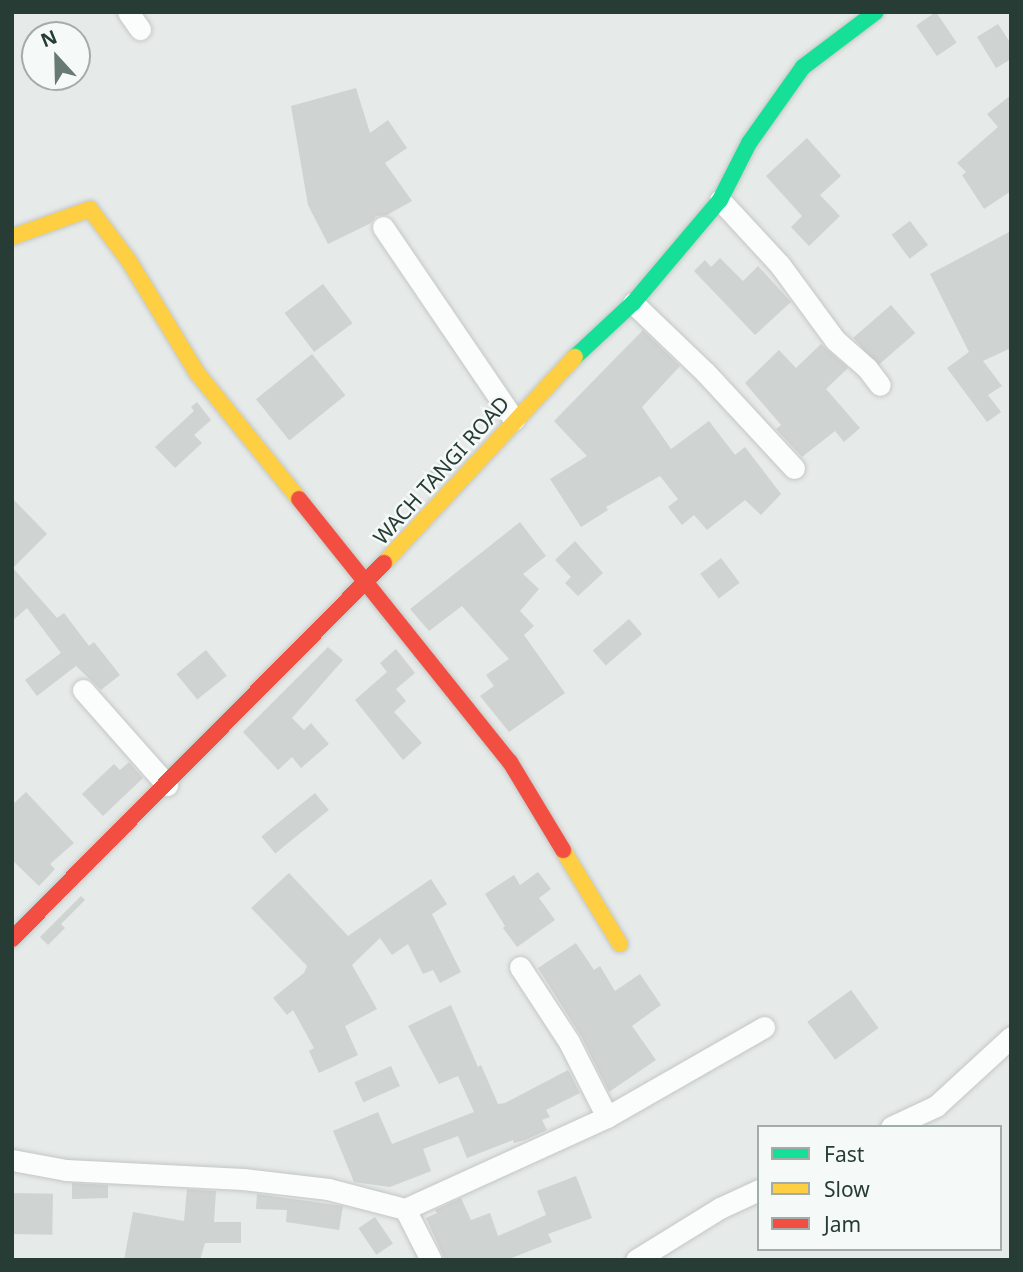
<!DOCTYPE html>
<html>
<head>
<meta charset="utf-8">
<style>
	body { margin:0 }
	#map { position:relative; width:1023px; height:1272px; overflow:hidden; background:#e6eae8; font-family:"Noto Sans",sans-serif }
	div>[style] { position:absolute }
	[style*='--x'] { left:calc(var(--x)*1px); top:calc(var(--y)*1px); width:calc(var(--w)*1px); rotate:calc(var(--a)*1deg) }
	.building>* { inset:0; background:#cfd3d1; transform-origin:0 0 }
	.roads { filter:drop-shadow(0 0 2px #c3c7c5) drop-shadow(0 0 2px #c3c7c5) }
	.street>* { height:21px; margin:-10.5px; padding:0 10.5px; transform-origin:10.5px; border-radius:10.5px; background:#fbfcfc }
	.fast>* { height:16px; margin:-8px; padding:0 8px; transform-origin:8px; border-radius:8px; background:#16e098 }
	.slow>* { height:16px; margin:-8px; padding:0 8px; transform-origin:8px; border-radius:8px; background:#ffcf43 }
	.jam>* { height:16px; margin:-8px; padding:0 8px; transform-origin:8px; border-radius:8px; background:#f24e42 }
	span { translate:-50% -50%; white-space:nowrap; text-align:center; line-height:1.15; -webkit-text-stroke:5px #f5f9f7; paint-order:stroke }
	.street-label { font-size:21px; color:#263c35 }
	.frame { position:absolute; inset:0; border:14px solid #263c35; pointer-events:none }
	.legend { position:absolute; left:757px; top:1125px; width:245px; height:126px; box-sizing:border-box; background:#f5f9f7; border:2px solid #a2ada9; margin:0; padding:9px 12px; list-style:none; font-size:21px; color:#263c35 }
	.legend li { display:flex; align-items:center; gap:14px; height:35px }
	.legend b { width:35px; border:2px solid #a2ada9 }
	.north { position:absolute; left:21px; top:21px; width:70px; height:70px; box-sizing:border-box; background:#f5f9f7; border:2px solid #a2ada9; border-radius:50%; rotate:338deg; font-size:19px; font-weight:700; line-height:28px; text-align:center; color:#263c35 }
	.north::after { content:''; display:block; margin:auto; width:24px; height:32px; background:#697974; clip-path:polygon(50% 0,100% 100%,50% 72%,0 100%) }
</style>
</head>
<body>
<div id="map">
	<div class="building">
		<div style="left:936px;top:12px;width:37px;height:24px;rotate:56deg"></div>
		<div style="clip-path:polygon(998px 24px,1011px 44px,1011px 59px,996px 68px,977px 37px)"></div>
		<div style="clip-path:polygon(356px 88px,370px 133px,388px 120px,407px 148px,385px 163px,412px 201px,387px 215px,376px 216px,371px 223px,328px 244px,308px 205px,291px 106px)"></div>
		<div style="clip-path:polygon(1011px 95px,1011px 191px,984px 209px,962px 175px,966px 172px,957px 163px,998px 127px,987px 114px)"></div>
		<div style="clip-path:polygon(807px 138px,841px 176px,820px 195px,840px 216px,809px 246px,791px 227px,802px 216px,766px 176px)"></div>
		<div style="left:910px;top:221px;width:30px;height:23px;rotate:53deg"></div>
		<div style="clip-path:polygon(1011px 231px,1011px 348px,983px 361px,1002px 386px,988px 395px,1001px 412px,987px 422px,947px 368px,969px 352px,930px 274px)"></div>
		<div style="clip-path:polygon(720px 258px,743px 281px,758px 266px,791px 302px,755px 335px,694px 271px,705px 260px,711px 267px)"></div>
		<div style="left:323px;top:284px;width:49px;height:48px;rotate:53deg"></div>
		<div style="left:891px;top:305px;width:37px;height:50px;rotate:49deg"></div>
		<div style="clip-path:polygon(643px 330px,680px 366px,642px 407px,671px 449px,709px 421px,735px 455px,745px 447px,781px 494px,761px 515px,745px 500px,707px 530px,694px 515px,682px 525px,668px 507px,678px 499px,660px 476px,606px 507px,608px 510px,581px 527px,550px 479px,587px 456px,554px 421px)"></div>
		<div style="clip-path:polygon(821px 344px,848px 368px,826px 389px,860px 428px,844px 442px,835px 431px,802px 457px,776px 429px,781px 425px,745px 383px,779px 350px,796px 368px)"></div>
		<div style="left:312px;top:354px;width:53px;height:72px;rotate:51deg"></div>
		<div style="clip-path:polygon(197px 402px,211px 420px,194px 435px,202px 443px,175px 468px,155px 447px,194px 411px,191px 407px)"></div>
		<div style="clip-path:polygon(455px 448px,460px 454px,432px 484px,425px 476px)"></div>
		<div style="clip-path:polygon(12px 498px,47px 534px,13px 568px,57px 618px,64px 613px,89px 646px,94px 642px,120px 675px,101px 690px,76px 666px,37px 696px,25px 680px,61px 653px,27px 608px,12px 621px)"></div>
		<div style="clip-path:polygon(520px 522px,546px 556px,523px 574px,539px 589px,520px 611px,534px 626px,524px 635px,565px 693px,509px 732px,480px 696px,494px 686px,486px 675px,509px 659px,462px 606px,429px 631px,410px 609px)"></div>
		<div style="clip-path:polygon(575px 541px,603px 573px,578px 596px,565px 583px,571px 577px,555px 560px)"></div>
		<div style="left:721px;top:558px;width:31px;height:26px;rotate:53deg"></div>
		<div style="left:629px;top:619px;width:20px;height:48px;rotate:49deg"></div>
		<div style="clip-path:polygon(328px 647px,343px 660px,292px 718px,304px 730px,311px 723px,329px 744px,301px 768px,292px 757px,278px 770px,243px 732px)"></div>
		<div style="clip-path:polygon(396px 649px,415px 673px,396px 689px,406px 701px,394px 712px,422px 743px,403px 760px,355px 700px,387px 672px,380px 663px)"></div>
		<div style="left:206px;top:650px;width:33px;height:38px;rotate:51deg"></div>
		<div style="clip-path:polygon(129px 762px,143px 778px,103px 816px,82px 794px,114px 764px,120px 770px)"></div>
		<div style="clip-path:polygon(26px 792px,74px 843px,50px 864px,55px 869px,39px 886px,12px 860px,12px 805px)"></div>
		<div style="left:315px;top:793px;width:22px;height:69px;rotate:51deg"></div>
		<div style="clip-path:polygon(538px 872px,551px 889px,539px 898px,555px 920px,517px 947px,503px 928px,505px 926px,485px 894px,514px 875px,520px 885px)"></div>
		<div style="clip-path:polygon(289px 873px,348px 936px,431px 879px,447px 904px,432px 914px,461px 972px,440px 983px,433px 970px,423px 974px,408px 944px,392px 955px,380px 938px,352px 965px,377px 1009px,345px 1026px,358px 1055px,319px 1073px,309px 1051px,314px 1048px,293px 1010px,287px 1015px,273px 998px,304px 973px,307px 966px,251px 908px)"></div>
		<div style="clip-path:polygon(81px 896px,85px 900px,61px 924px,65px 928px,48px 945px,40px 937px)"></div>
		<div style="clip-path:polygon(576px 943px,594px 970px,600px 966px,615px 991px,640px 974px,661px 1005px,632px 1026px,656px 1060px,609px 1092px,581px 1036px,538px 968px)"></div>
		<div style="left:851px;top:990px;width:47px;height:54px;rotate:54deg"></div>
		<div style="clip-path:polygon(451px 1005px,478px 1067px,481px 1065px,498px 1104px,505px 1103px,568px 1070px,580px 1093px,546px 1110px,550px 1117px,542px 1120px,547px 1130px,525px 1140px,514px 1143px,513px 1140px,467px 1158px,458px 1136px,423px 1149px,431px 1171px,390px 1187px,354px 1182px,333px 1131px,378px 1112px,392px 1144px,474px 1112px,458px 1076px,439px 1084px,408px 1026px)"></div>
		<div style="left:391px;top:1066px;width:22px;height:40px;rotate:66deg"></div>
		<div style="clip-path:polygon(576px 1176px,592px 1218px,548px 1234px,552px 1242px,507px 1260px,445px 1260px,426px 1218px,437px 1213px,435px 1210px,461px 1198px,471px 1220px,490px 1213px,498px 1236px,546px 1215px,537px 1191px)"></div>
		<div style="clip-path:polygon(72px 1183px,108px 1185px,108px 1198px,72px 1199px)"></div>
		<div style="clip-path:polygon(187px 1189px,216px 1191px,214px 1222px,241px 1222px,241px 1243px,205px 1243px,200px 1260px,124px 1260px,133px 1212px,184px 1221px)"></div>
		<div style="left:12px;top:1193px;width:41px;height:41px;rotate:1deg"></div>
		<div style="clip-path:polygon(257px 1194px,343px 1206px,339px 1230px,286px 1222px,287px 1210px,256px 1209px)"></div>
		<div style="left:375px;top:1217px;width:32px;height:20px;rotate:56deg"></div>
	</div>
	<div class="roads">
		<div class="street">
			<div style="--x:128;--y:12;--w:21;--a:55"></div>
			<div style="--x:720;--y:200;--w:88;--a:47.3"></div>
			<div style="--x:780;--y:265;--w:93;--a:53.7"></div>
			<div style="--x:835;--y:340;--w:43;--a:41.2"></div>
			<div style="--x:867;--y:368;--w:21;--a:53"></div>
			<div style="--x:383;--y:227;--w:233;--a:55.8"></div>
			<div style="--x:633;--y:303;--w:100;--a:43.8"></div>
			<div style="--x:705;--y:372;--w:131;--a:47.2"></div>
			<div style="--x:83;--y:690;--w:127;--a:48.5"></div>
			<div style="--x:520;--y:967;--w:90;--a:56.8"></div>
			<div style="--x:569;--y:1042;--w:84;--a:63.1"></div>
			<div style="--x:891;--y:1127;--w:50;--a:-25"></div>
			<div style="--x:936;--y:1106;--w:102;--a:-42.6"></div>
			<div style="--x:12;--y:1160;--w:55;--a:10.5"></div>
			<div style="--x:66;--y:1170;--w:177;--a:2.9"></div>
			<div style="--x:243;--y:1179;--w:86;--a:6.7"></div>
			<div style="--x:328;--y:1189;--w:80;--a:14.6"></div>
			<div style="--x:405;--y:1209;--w:57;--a:63"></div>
			<div style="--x:405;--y:1209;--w:222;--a:-24.5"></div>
			<div style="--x:607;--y:1117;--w:181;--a:-29.8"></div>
			<div style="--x:636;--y:1260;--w:99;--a:-31.8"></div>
			<div style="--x:720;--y:1208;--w:43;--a:-24.8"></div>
		</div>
		<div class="fast">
			<div style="--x:575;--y:357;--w:79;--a:-43"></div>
			<div style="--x:633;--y:303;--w:135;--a:-49.8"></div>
			<div style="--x:720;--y:200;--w:64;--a:-63"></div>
			<div style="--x:749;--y:143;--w:93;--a:-54.6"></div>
			<div style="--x:803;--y:67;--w:91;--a:-37"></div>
		</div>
		<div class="slow">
			<div style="--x:12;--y:237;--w:83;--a:-19.7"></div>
			<div style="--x:90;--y:209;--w:65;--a:53.1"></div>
			<div style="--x:129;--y:261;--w:131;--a:58.7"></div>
			<div style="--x:197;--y:373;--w:162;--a:51"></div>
			<div style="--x:384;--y:563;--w:281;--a:-47.2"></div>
			<div style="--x:563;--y:850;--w:110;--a:58.8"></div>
		</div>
		<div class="jam">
			<div style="--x:299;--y:499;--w:337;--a:51.3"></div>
			<div style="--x:510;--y:762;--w:103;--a:58.9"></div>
			<div style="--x:12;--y:939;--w:529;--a:-45.31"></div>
		</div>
	</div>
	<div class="street-label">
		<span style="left:441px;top:470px;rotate:-48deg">WACH TANGI ROAD</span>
	</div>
	<div class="frame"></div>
	<ul class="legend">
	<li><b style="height:9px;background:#16e098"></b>Fast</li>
	<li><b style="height:9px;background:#ffcf43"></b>Slow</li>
	<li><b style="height:9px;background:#f24e42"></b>Jam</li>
	</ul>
	<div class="north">N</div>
</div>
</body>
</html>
